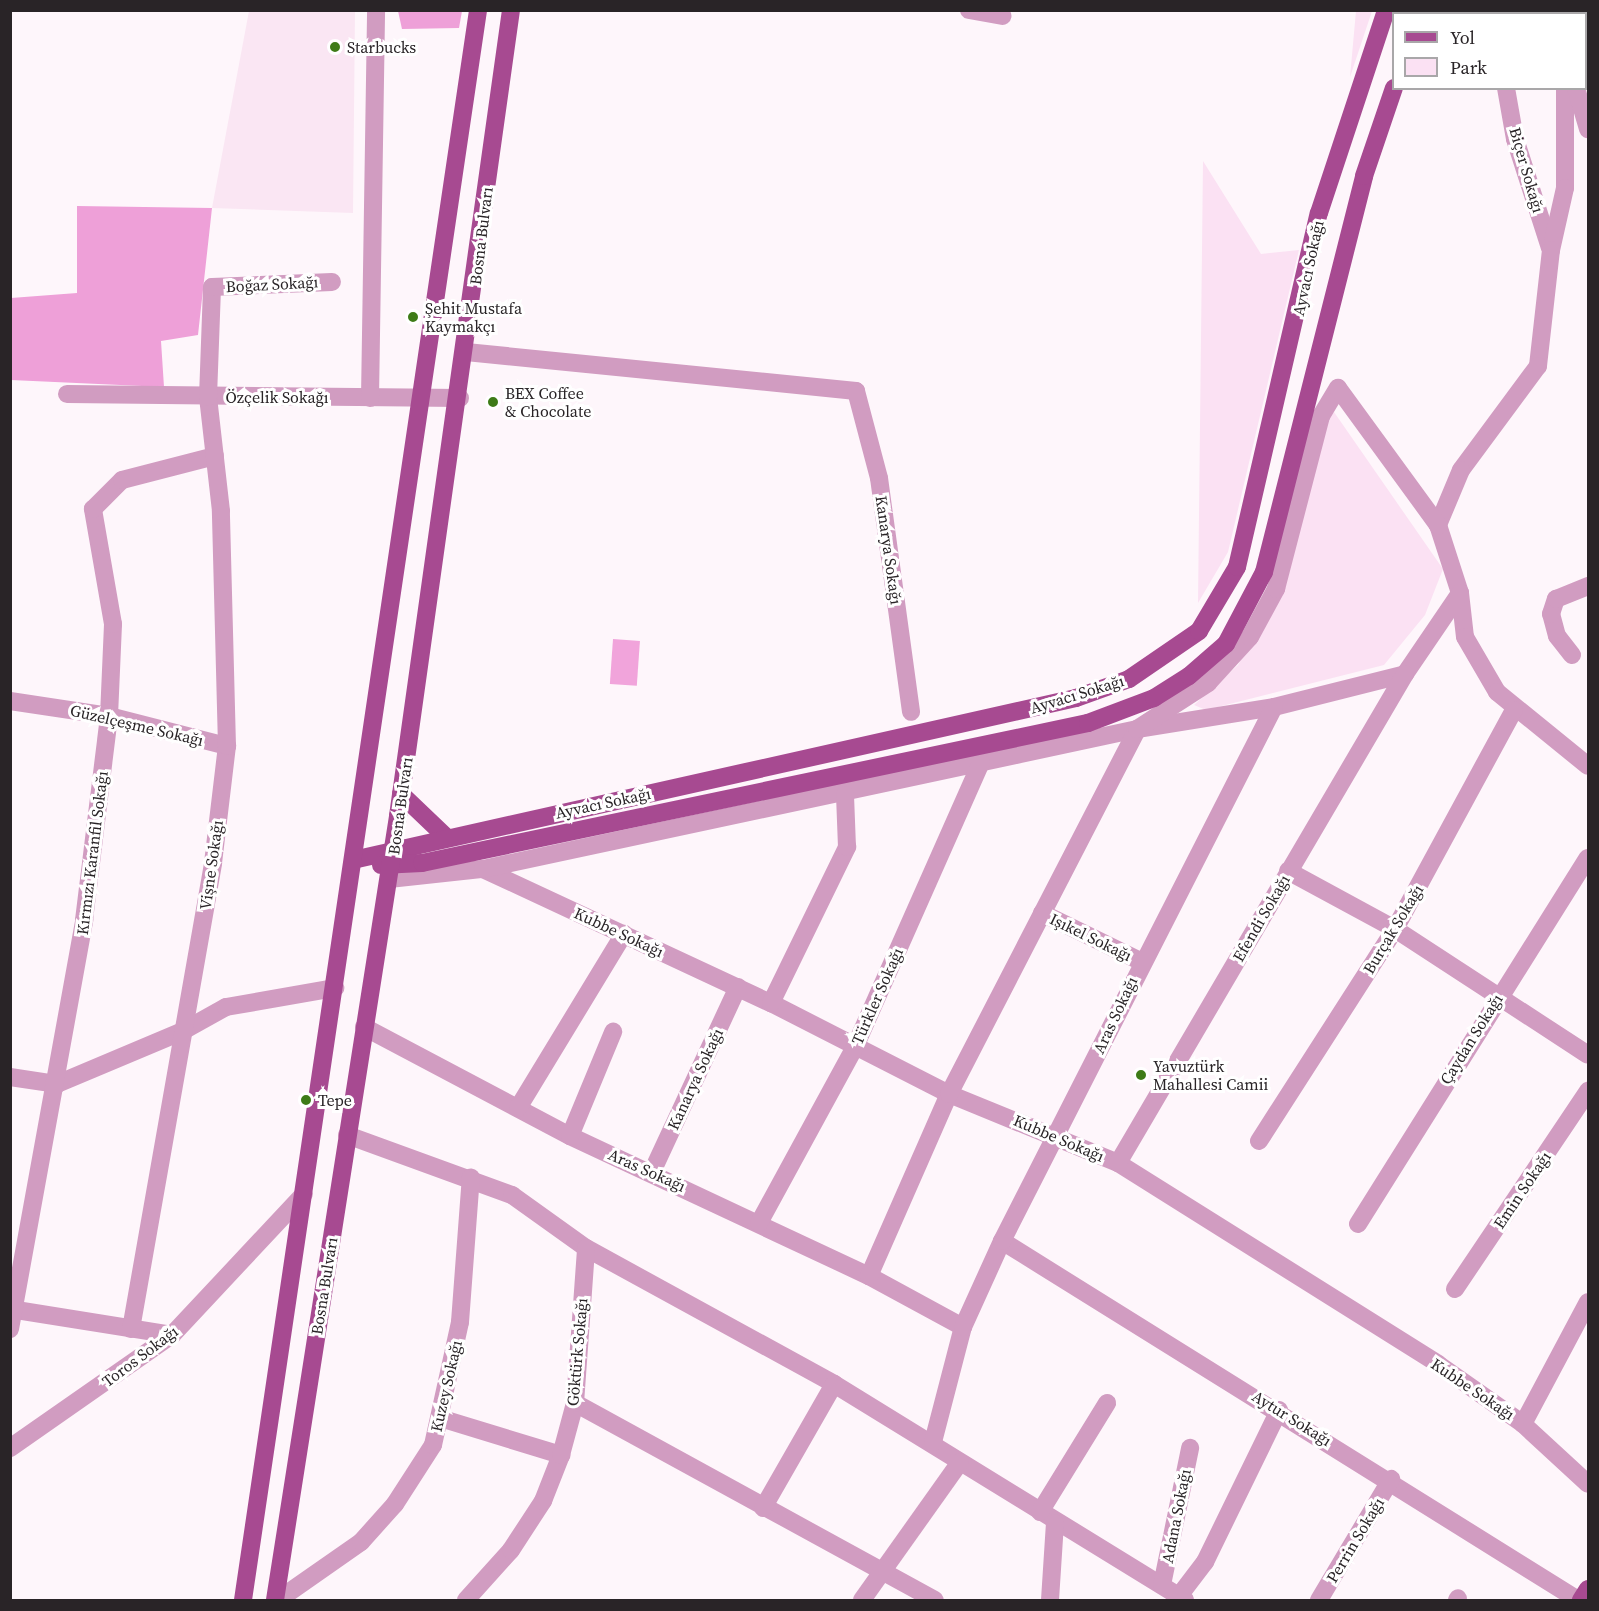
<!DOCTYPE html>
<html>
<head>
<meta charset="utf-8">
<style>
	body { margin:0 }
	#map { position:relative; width:1599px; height:1611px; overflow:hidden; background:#fef6fb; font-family:"Source Serif 4",serif }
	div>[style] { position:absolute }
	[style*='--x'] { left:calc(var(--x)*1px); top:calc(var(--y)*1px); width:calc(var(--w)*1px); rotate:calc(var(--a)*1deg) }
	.built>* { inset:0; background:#fae6f3 }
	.green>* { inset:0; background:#fbe1f3 }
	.forest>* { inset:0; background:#eea0d8 }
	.water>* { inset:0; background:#f1a4db; transform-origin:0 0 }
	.minor>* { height:18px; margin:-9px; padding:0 9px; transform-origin:9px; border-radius:9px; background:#d19cc1 }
	.major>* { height:18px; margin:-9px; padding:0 9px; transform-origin:9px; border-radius:9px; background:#a74a91 }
	.dots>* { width:16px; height:16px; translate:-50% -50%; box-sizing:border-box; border:3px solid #fff; border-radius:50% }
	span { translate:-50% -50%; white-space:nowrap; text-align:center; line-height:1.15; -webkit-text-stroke:6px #fff; paint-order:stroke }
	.poi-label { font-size:16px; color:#292427 }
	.left { translate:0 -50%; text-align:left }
	.street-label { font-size:16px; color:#292427 }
	.frame { position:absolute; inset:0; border:12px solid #292427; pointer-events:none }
	.legend { position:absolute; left:1392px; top:12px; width:195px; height:78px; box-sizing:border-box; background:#fff; border:2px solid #a9a7a9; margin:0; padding:8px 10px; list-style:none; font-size:18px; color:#292427 }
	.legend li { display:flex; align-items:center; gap:12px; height:30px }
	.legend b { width:30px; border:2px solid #a9a7a9 }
</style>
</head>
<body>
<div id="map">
	<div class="built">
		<div style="clip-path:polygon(249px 11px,355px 11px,353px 213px,212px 208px)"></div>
	</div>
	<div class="green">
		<div style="clip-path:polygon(1356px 10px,1372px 11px,1350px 77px,1356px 11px)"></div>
		<div style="clip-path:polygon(1203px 161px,1261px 254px,1299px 250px,1228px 552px,1198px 603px)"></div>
		<div style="clip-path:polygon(1334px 412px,1443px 569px,1425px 615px,1384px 665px,1206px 710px,1194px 705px,1238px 665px,1282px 590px,1319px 428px)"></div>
	</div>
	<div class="forest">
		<div style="clip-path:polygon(398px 11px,398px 10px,462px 11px,459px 28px,402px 29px)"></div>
		<div style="clip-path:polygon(77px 206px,212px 208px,198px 335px,161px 341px,164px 387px,11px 380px,11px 298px,77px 293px)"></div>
	</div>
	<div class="water">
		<div style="left:613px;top:639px;width:27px;height:45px;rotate:4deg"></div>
	</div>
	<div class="minor">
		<div style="--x:969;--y:10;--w:34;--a:10"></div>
		<div style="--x:1553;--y:10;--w:4;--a:76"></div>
		<div style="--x:1506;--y:88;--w:52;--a:80"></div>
		<div style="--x:1515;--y:139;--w:114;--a:72.2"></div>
		<div style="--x:1565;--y:88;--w:100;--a:90"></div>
		<div style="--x:1565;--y:188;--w:64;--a:102.7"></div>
		<div style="--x:1551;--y:250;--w:117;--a:96.4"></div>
		<div style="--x:1538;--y:366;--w:129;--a:126.5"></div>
		<div style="--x:1461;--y:470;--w:60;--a:112.7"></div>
		<div style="--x:1438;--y:525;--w:71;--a:72.1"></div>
		<div style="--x:1460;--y:593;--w:44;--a:83.5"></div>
		<div style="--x:1465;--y:637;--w:64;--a:59.8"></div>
		<div style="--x:1497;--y:692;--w:117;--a:39.1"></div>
		<div style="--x:1576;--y:88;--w:43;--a:73.7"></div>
		<div style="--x:466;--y:352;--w:392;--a:5.7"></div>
		<div style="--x:856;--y:391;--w:90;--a:75.2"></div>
		<div style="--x:879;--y:478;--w:236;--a:82.2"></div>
		<div style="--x:67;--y:394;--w:393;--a:0.6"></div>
		<div style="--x:370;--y:398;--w:388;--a:-89.1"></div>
		<div style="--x:1572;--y:655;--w:24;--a:-128"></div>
		<div style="--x:1557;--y:636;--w:23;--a:-105"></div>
		<div style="--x:1551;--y:614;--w:16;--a:-72"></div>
		<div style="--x:1556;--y:599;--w:35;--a:-22"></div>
		<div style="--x:10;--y:701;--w:100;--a:8.6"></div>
		<div style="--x:109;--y:716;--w:122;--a:14.3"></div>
		<div style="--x:483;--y:869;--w:318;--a:25"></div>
		<div style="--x:771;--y:1003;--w:200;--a:27.1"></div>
		<div style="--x:949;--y:1094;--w:183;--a:22.2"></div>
		<div style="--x:1118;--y:1163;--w:378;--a:32.1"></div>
		<div style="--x:1438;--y:1364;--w:104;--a:35.2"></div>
		<div style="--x:1523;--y:1424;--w:88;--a:42.7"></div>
		<div style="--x:1288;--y:871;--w:122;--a:28.5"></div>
		<div style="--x:1395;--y:929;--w:230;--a:33.1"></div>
		<div style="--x:389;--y:879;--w:95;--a:-6.1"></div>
		<div style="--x:483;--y:869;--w:669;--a:-12.08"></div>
		<div style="--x:1137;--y:729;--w:139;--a:-9.1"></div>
		<div style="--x:1274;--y:707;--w:135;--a:-14.1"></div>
		<div style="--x:1405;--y:674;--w:98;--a:-55.8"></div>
		<div style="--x:1042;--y:913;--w:109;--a:26.1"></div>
		<div style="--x:771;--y:1003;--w:174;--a:-64"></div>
		<div style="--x:847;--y:847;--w:52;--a:-92.2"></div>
		<div style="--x:364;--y:1027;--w:233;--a:27.9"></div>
		<div style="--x:570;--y:1136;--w:330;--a:25.1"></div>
		<div style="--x:869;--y:1276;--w:107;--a:28.5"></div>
		<div style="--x:10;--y:1077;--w:48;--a:8.5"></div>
		<div style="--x:57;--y:1084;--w:137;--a:-22.8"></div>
		<div style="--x:183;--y:1031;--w:49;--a:-29.2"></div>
		<div style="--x:226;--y:1007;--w:111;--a:-9.9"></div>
		<div style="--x:518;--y:1108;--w:204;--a:-58.7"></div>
		<div style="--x:347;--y:1135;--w:176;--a:20"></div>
		<div style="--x:512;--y:1195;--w:91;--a:35.6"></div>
		<div style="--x:586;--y:1248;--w:283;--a:28.7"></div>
		<div style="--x:834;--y:1384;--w:412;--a:31.6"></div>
		<div style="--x:570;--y:1136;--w:113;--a:-67.5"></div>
		<div style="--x:1259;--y:1141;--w:252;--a:-57.3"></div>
		<div style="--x:1395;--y:929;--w:249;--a:-61.5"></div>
		<div style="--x:1118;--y:1163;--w:567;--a:-59.59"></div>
		<div style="--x:652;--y:1172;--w:204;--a:-65.1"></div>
		<div style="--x:759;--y:1223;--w:198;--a:-61.4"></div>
		<div style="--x:854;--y:1049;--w:313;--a:-66.1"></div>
		<div style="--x:1358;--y:1224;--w:432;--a:-57.9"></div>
		<div style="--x:1002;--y:1241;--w:679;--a:31.93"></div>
		<div style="--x:869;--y:1276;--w:199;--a:-66.3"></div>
		<div style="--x:949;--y:1094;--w:411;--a:-62.7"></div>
		<div style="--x:1137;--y:729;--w:85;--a:-32.9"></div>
		<div style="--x:1208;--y:683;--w:62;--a:-47.6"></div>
		<div style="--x:1250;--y:637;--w:55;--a:-61.6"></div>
		<div style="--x:1276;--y:589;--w:179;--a:-75.4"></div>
		<div style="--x:1321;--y:416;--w:33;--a:-59"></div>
		<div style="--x:1338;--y:388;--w:170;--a:53.9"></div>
		<div style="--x:1455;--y:1289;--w:239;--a:-56.1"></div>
		<div style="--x:10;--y:1309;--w:164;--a:9.1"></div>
		<div style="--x:10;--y:1329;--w:416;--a:-79.7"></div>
		<div style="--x:84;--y:920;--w:206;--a:-83"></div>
		<div style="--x:109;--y:716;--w:92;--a:-87.5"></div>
		<div style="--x:113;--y:624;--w:117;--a:-99.9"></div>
		<div style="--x:93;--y:509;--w:41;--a:-45"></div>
		<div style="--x:122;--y:480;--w:96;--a:-14.5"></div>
		<div style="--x:131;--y:1329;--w:473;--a:-80"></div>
		<div style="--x:213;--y:863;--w:118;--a:-83.2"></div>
		<div style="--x:227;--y:746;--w:235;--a:-91.5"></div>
		<div style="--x:221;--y:511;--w:115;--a:-96.5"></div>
		<div style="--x:208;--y:397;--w:110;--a:-87.9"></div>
		<div style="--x:212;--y:287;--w:120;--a:-2.4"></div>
		<div style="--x:575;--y:1403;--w:410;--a:28.7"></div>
		<div style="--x:440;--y:1418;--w:127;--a:17"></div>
		<div style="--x:1523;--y:1424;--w:138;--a:-62"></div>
		<div style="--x:933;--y:1442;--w:119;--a:-75.4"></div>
		<div style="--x:963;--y:1327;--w:94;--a:-65.6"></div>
		<div style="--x:1002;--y:1241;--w:599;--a:-63.01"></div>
		<div style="--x:10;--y:1448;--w:198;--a:-34.9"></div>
		<div style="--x:172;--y:1335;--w:193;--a:-46.9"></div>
		<div style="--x:763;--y:1508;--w:143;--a:-60.2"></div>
		<div style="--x:1040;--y:1512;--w:128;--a:-58.4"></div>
		<div style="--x:1162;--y:1585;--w:140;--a:-78.4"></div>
		<div style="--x:278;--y:1600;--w:101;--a:-34.9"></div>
		<div style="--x:361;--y:1542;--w:51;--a:-48.2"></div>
		<div style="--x:395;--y:1504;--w:70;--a:-57.2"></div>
		<div style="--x:433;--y:1445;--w:126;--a:-77.6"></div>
		<div style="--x:460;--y:1322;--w:145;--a:-85.7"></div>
		<div style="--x:466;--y:1600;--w:67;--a:-48"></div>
		<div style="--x:511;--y:1550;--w:59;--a:-56.9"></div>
		<div style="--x:543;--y:1501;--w:49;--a:-68.6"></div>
		<div style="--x:561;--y:1455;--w:54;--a:-74.9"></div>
		<div style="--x:575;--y:1403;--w:155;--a:-85.9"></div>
		<div style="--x:862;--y:1600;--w:169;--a:-54.6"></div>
		<div style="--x:1050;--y:1600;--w:77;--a:-86.3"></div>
		<div style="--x:1176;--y:1600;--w:48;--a:-52.7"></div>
		<div style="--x:1205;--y:1562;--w:169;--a:-64"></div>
		<div style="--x:1319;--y:1600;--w:141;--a:-59.2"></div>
		<div style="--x:1457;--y:1600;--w:2;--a:-63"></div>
	</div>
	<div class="major">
		<div style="--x:1420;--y:14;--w:4;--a:-76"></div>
		<div style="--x:401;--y:794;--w:62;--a:43.7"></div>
		<div style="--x:353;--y:860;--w:741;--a:-12.63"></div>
		<div style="--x:1076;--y:698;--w:56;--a:-19.7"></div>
		<div style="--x:1129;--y:679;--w:85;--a:-34.4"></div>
		<div style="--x:1199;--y:631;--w:74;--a:-59.3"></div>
		<div style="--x:1237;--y:567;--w:363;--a:-77"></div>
		<div style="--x:1319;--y:213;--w:214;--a:-71.7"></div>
		<div style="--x:381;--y:865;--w:41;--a:-2.8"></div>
		<div style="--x:422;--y:863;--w:681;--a:-11.87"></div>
		<div style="--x:1088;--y:723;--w:71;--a:-20.7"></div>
		<div style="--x:1154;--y:698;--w:41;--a:-32.2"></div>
		<div style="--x:1189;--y:676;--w:49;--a:-40.9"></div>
		<div style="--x:1226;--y:644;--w:81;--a:-62.2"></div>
		<div style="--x:1264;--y:572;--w:408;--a:-75.8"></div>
		<div style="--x:1364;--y:176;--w:93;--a:-71.2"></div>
		<div style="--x:243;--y:1600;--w:1607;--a:-81.59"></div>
		<div style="--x:275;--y:1600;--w:794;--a:-81.08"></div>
		<div style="--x:398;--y:816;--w:814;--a:-82.02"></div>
		<div style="--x:1581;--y:1600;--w:13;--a:-58"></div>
	</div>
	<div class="dots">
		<div style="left:335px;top:47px;background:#3e7b17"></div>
		<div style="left:413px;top:317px;background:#3e7b17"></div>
		<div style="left:493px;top:402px;background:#3e7b17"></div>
		<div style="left:1141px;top:1075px;background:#3e7b17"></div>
		<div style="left:306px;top:1100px;background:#3e7b17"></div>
	</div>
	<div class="poi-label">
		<span class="left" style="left:347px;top:47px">Starbucks</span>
		<span class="left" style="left:425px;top:317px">Şehit Mustafa<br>Kaymakçı</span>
		<span class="left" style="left:505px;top:402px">BEX Coffee<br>&amp; Chocolate</span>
		<span class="left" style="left:1153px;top:1075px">Yavuztürk<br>Mahallesi Camii</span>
		<span class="left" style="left:318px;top:1100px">Tepe</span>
	</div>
	<div class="street-label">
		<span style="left:1527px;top:170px;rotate:74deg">Biçer Sokağı</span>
		<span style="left:481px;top:236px;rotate:-83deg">Bosna Bulvarı</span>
		<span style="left:1308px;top:268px;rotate:-78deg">Ayvacı Sokağı</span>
		<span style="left:272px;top:284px;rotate:-3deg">Boğaz Sokağı</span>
		<span style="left:277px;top:397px">Özçelik Sokağı</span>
		<span style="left:889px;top:550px;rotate:82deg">Kanarya Sokağı</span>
		<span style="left:1077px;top:694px;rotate:-17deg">Ayvacı Sokağı</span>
		<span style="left:137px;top:725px;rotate:13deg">Güzelçeşme Sokağı</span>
		<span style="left:603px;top:803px;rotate:-12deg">Ayvacı Sokağı</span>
		<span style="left:400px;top:806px;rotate:-82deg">Bosna Bulvarı</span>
		<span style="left:92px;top:853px;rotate:-83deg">Kırmızı Karanfil Sokağı</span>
		<span style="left:211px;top:865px;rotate:-82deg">Vişne Sokağı</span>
		<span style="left:1261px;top:918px;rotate:-60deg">Efendi Sokağı</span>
		<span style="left:1393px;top:929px;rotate:-59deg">Burçak Sokağı</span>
		<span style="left:619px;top:932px;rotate:25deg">Kubbe Sokağı</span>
		<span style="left:1091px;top:937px;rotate:26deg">Işıkel Sokağı</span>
		<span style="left:877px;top:996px;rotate:-66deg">Türkler Sokağı</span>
		<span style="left:1115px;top:1015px;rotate:-65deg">Aras Sokağı</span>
		<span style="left:1471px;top:1039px;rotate:-58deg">Çaydan Sokağı</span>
		<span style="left:695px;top:1079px;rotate:-65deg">Kanarya Sokağı</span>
		<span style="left:1059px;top:1138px;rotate:23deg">Kubbe Sokağı</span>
		<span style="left:647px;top:1170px;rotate:24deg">Aras Sokağı</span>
		<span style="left:1522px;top:1190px;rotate:-56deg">Emin Sokağı</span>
		<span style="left:324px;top:1286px;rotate:-81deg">Bosna Bulvarı</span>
		<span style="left:577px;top:1352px;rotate:-85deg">Göktürk Sokağı</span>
		<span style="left:140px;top:1356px;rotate:-37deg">Toros Sokağı</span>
		<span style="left:446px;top:1386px;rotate:-77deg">Kuzey Sokağı</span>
		<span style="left:1473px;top:1389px;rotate:34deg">Kubbe Sokağı</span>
		<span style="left:1292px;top:1418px;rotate:32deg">Aytur Sokağı</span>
		<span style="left:1176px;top:1516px;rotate:-79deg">Adana Sokağı</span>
		<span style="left:1355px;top:1540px;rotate:-59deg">Perrin Sokağı</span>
	</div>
	<div class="frame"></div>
	<ul class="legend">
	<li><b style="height:8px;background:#a74a91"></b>Yol</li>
	<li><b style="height:16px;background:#fbe1f3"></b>Park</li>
	</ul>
</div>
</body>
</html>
